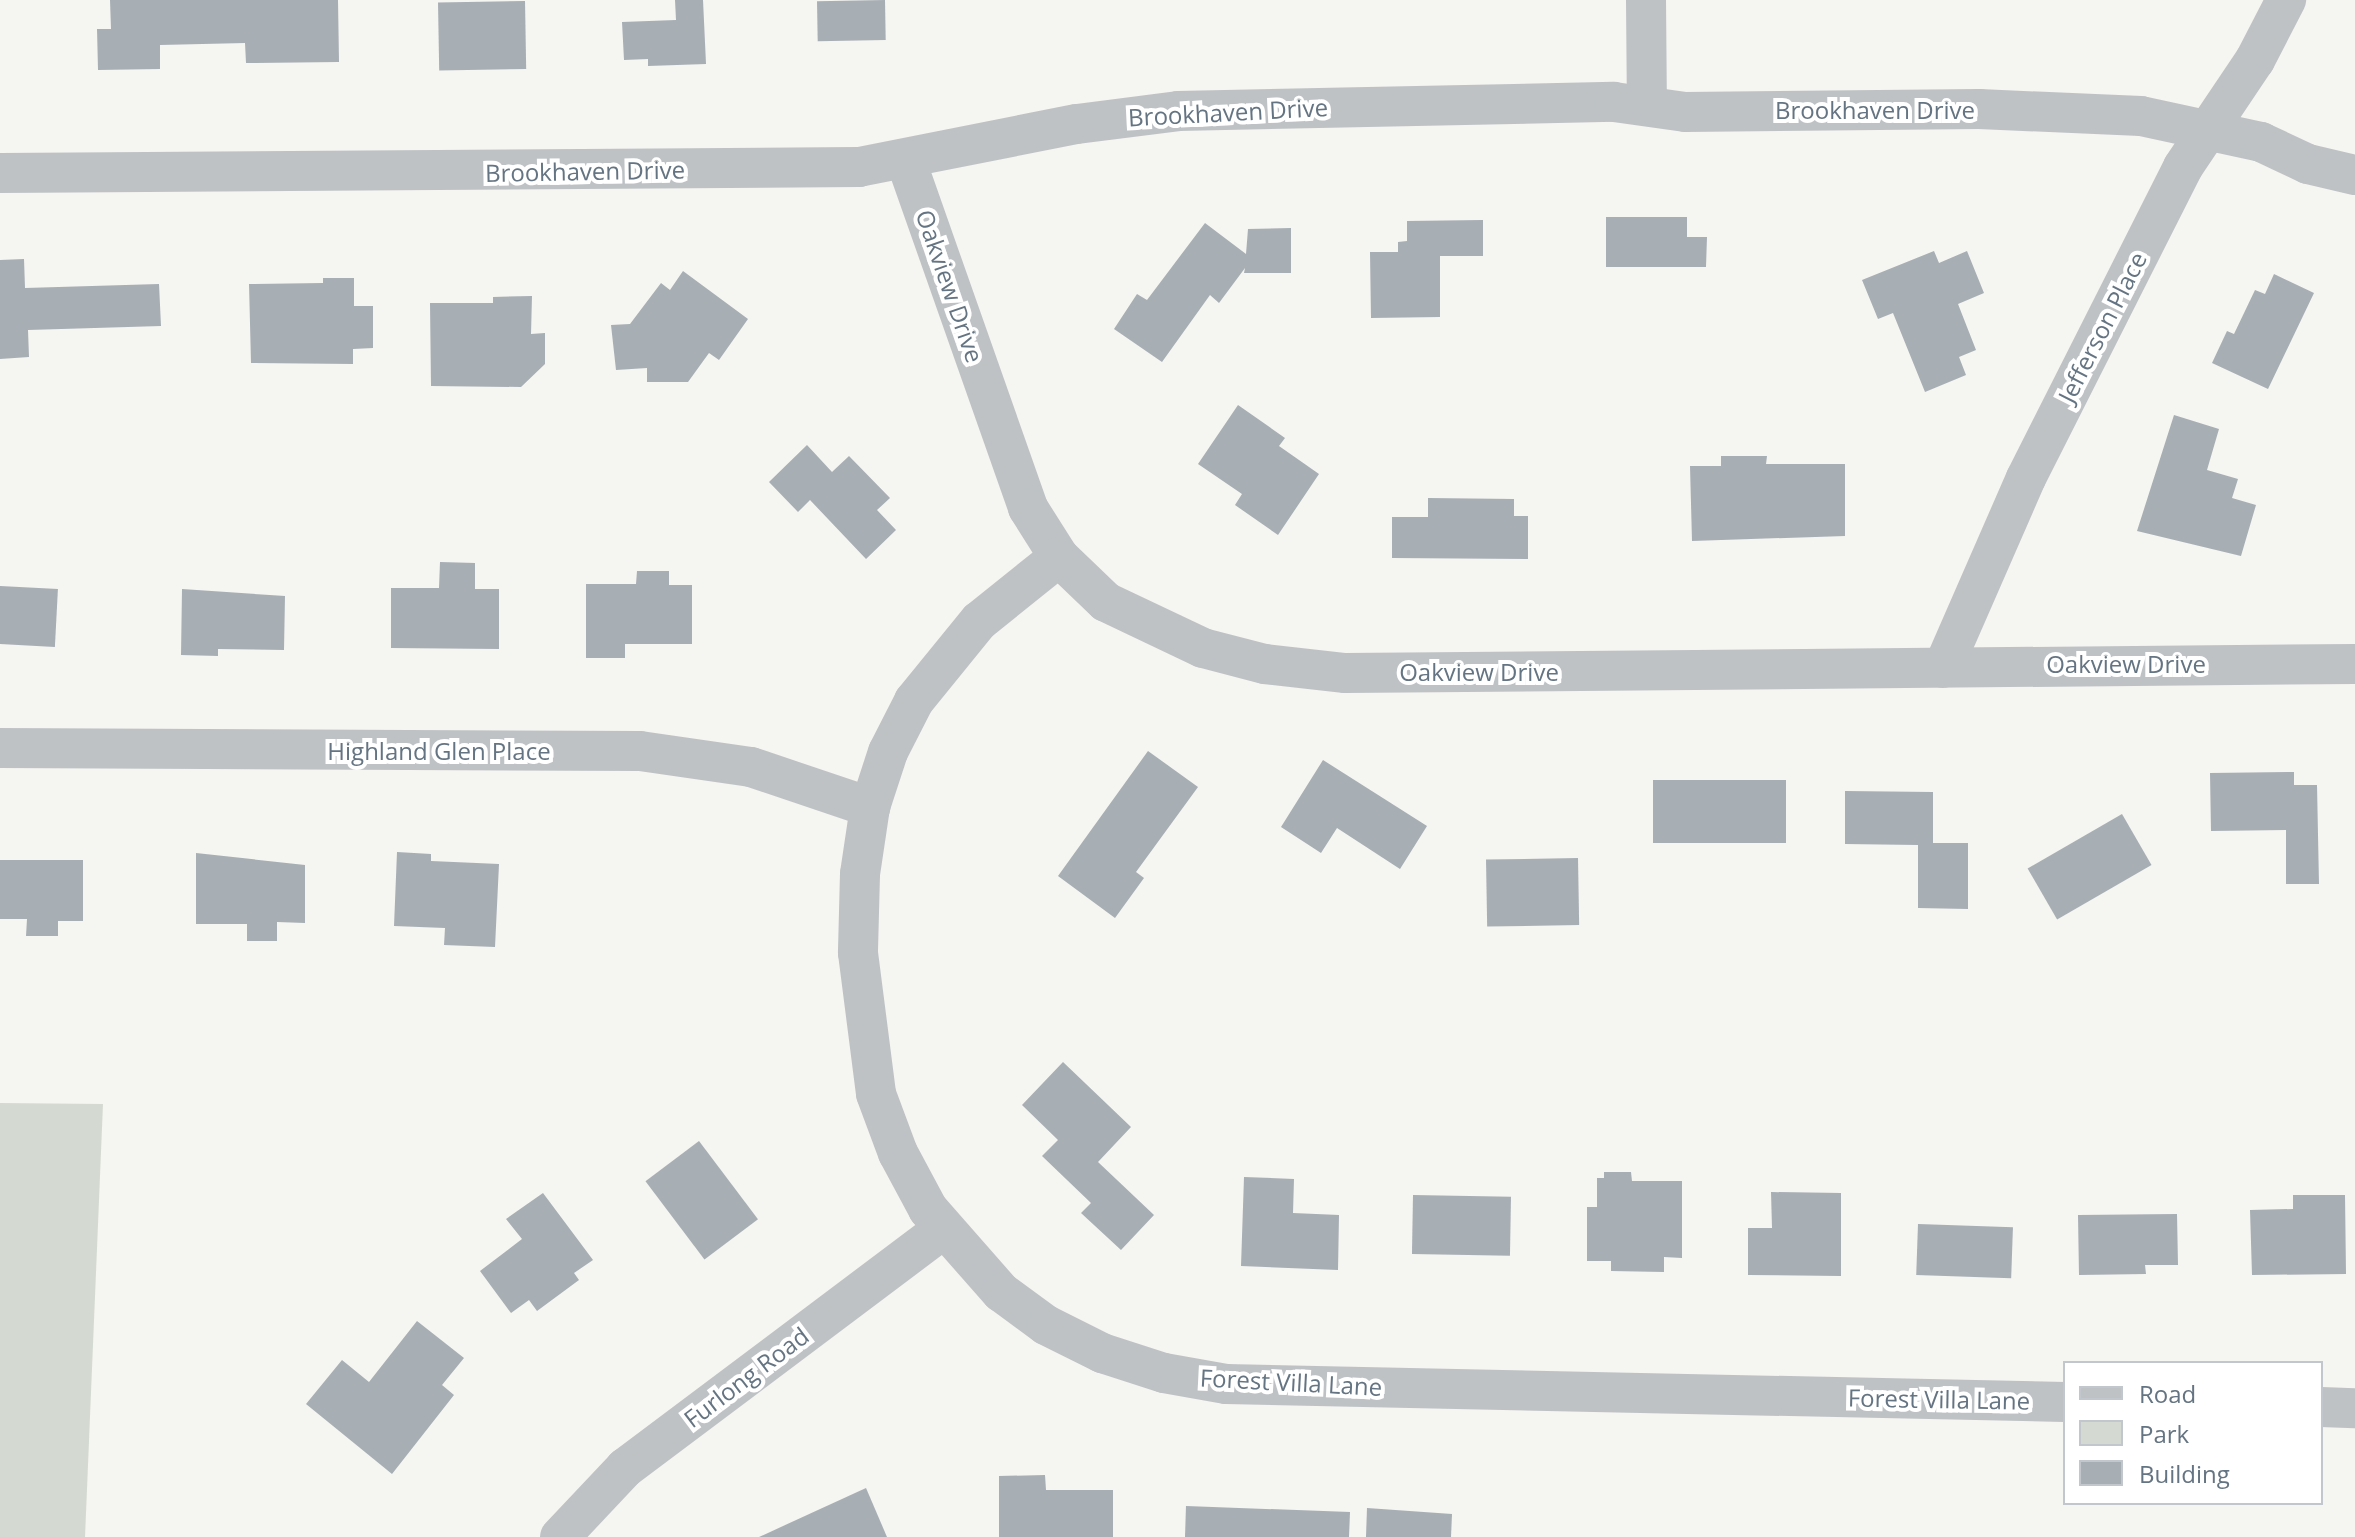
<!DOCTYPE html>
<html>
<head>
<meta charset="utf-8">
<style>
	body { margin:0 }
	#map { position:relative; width:2355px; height:1537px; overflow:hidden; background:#f5f5f1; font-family:"Open Sans",sans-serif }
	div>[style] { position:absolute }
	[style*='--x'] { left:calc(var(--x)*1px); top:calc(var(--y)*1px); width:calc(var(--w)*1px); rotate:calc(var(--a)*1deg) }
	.green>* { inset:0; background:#d4dad1 }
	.building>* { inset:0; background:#a7aeb4; transform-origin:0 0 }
	.minor>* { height:40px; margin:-20px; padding:0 20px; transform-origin:20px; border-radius:20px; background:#bec2c5 }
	span { translate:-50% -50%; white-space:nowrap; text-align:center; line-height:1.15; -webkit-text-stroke:8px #fff; paint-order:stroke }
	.street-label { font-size:24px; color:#657482 }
	.legend { position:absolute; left:2063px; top:1361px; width:260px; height:144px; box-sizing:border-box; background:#fff; border:2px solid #c1c7cd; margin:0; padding:10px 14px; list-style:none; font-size:24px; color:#657482 }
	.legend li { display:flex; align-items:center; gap:16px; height:40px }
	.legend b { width:40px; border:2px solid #c1c7cd }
</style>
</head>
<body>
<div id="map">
	<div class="green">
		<div style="clip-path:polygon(0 1103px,103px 1104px,85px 1537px,0 1537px)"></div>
	</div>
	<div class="building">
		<div style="clip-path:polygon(110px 0,338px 0,339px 62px,246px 63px,245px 43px,160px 45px,160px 69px,98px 70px,97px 29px,111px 29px)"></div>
		<div style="clip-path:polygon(675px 0,703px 0,706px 64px,648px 66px,648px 59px,624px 60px,622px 22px,676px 20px)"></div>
		<div style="left:885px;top:0;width:40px;height:68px;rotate:89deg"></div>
		<div style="left:525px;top:1px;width:68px;height:87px;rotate:89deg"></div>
		<div style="clip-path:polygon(1606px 217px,1687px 217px,1687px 237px,1707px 237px,1706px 267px,1606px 267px)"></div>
		<div style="clip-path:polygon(1483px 220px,1483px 256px,1440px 256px,1440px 317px,1371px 318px,1370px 252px,1398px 252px,1398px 242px,1407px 241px,1407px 221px)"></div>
		<div style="clip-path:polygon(1205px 223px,1246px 254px,1248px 229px,1291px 228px,1291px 273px,1244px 273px,1245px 268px,1219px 303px,1210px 295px,1162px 362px,1114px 329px,1137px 294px,1147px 300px)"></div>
		<div style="clip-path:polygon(1934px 251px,1939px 263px,1967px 251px,1984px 293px,1958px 304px,1976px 350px,1959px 357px,1966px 375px,1925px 392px,1893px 313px,1878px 319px,1862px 280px)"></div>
		<div style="clip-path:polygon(24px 259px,25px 288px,159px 284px,161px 326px,28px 330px,29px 357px,0 359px,0 260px)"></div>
		<div style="clip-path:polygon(683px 271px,748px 319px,719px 360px,709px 353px,688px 382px,647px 382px,647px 368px,616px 370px,611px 325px,630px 324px,661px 283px,670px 290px)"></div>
		<div style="clip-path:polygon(2274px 274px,2314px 293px,2268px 389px,2212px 363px,2227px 331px,2234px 334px,2255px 290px,2265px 294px)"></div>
		<div style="clip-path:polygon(323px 278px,354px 278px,354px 306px,373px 306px,373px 348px,353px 349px,353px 364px,251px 363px,249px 284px,323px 283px)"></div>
		<div style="clip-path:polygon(532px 296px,531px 334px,545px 333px,545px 364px,521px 387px,431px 386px,430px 303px,493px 303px,493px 297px)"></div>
		<div style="clip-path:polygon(1238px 405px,1285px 438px,1279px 446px,1319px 474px,1278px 535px,1235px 505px,1242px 494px,1198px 464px)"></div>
		<div style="clip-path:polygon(2174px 415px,2219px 429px,2207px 470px,2238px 479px,2232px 498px,2256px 505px,2241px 556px,2137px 531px)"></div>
		<div style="clip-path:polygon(807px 445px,832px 472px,849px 456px,890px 498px,877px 510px,896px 530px,866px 559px,810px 500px,798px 512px,769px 482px)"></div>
		<div style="clip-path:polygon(1721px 456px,1767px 456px,1766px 464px,1845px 464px,1845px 536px,1692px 541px,1690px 466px,1721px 466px)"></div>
		<div style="clip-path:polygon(1428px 498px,1514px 499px,1514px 516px,1528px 516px,1528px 559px,1392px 558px,1392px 517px,1428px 517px)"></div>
		<div style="clip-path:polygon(440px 562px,475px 563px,475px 589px,499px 589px,499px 649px,391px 648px,391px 588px,439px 588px)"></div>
		<div style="clip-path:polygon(637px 571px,669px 571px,669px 585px,692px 585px,692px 644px,625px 644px,625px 658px,586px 658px,586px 584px,636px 584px)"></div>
		<div style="left:0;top:586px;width:58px;height:58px;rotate:3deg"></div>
		<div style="clip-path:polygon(182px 589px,285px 596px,284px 650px,218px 649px,218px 656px,181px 655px)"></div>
		<div style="clip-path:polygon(1148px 751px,1198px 787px,1136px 872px,1144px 878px,1115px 918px,1058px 876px)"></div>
		<div style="clip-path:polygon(1323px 760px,1427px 826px,1400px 869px,1337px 828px,1321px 853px,1281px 827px)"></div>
		<div style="clip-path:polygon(2294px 772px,2294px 785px,2317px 785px,2319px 884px,2286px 884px,2286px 830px,2211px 831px,2210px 773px)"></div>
		<div style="left:1653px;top:780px;width:133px;height:63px"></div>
		<div style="clip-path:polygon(1845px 791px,1933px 792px,1933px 843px,1968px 843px,1968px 909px,1918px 908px,1918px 845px,1845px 844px)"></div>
		<div style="left:2122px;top:814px;width:59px;height:109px;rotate:60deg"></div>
		<div style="clip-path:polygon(397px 852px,431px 854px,431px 861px,499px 864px,495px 947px,444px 945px,445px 928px,394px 926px)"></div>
		<div style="clip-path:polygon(196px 853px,305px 865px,305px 923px,277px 922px,277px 941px,247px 941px,247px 924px,196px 924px)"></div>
		<div style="left:1578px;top:858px;width:67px;height:92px;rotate:89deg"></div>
		<div style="clip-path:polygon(0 860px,83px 860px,83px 921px,58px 921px,58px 936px,26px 936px,27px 919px,0 919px)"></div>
		<div style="clip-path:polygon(1063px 1062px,1131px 1127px,1098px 1162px,1154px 1215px,1121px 1250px,1081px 1213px,1091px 1203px,1042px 1156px,1058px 1140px,1022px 1105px)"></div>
		<div style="left:699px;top:1141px;width:98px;height:67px;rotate:53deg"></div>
		<div style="clip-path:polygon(1604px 1172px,1631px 1172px,1632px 1181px,1682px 1181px,1682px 1258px,1664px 1257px,1664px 1272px,1611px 1271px,1611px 1261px,1587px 1261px,1587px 1207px,1597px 1207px,1597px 1178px,1604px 1178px)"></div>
		<div style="clip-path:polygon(1244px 1177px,1294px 1179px,1293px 1213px,1339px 1215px,1338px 1270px,1241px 1266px)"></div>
		<div style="clip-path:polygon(1771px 1192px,1841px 1193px,1841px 1276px,1748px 1275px,1748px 1228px,1772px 1228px)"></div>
		<div style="clip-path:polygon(543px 1193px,593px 1260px,574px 1273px,579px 1280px,537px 1311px,529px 1300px,511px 1313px,480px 1271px,522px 1239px,506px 1219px)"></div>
		<div style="left:1413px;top:1195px;width:98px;height:59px;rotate:1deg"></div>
		<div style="clip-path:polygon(2293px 1195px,2345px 1195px,2346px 1274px,2252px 1275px,2250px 1210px,2293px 1209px)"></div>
		<div style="clip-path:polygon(2177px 1214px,2178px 1265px,2145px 1265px,2146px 1274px,2079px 1275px,2078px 1215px)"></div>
		<div style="left:1918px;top:1224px;width:95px;height:51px;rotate:2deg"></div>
		<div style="clip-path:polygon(417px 1321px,464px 1358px,442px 1385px,454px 1395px,392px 1474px,306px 1404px,342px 1360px,369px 1382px)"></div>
		<div style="clip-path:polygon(1045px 1475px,1046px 1490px,1113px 1490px,1113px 1537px,999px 1537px,999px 1476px)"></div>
		<div style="clip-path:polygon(866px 1488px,887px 1537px,759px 1537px)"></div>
		<div style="clip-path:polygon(1186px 1506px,1350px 1512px,1349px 1537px,1185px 1537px)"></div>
		<div style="clip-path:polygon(1367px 1508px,1452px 1514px,1451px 1537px,1366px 1537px)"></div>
	</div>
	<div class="minor">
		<div style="--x:1646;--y:0;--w:105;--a:89.5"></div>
		<div style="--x:906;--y:161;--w:368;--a:70.6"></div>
		<div style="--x:1028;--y:508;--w:58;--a:57.7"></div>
		<div style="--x:1059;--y:557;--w:65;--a:43.8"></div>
		<div style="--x:1106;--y:602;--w:107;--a:25.4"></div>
		<div style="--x:1203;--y:648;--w:64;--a:14.5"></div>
		<div style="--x:1265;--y:664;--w:81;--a:6.4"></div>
		<div style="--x:1345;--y:673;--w:1010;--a:-0.51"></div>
		<div style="--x:0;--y:173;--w:859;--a:-0.4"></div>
		<div style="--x:859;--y:167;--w:222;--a:-11.2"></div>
		<div style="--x:1077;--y:124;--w:102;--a:-7.3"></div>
		<div style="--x:1178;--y:111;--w:436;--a:-1.2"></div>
		<div style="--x:1614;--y:102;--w:72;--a:8"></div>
		<div style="--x:1685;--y:112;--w:294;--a:-0.6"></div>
		<div style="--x:1979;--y:109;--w:162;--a:2.5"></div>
		<div style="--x:2141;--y:116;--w:123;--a:12.2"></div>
		<div style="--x:2261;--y:142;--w:52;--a:25.1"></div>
		<div style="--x:2308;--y:164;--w:48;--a:13.2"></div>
		<div style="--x:1059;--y:557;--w:102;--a:141.3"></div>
		<div style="--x:979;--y:621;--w:103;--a:129.1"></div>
		<div style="--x:914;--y:701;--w:57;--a:117"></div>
		<div style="--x:888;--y:752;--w:58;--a:108.1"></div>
		<div style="--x:870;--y:807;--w:68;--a:98.5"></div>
		<div style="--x:860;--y:874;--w:79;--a:91.5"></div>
		<div style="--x:858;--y:953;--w:142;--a:82.7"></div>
		<div style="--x:876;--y:1094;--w:63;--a:69.6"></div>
		<div style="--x:898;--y:1153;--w:64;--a:61.8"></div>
		<div style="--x:928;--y:1209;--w:111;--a:48.7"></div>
		<div style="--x:1001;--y:1292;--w:56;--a:36.3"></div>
		<div style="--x:1046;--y:1325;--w:63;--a:26.6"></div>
		<div style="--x:1102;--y:1353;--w:65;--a:17.9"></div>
		<div style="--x:1164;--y:1373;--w:63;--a:10.1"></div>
		<div style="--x:1226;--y:1384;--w:839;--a:1.23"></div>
		<div style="--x:1943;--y:668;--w:207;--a:-66.4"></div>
		<div style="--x:2026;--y:478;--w:348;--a:-63.2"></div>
		<div style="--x:2183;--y:167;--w:129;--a:-56.1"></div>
		<div style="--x:2255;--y:60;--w:68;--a:-62.7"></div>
		<div style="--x:0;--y:748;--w:640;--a:0.27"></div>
		<div style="--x:640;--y:751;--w:112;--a:8.2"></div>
		<div style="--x:751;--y:767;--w:126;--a:18.6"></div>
		<div style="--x:2321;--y:1407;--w:34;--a:2"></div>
		<div style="--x:560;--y:1537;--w:95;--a:-46.7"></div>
		<div style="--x:625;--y:1468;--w:398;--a:-36.9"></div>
	</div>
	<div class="street-label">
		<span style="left:1875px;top:110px">Brookhaven Drive</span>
		<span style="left:1228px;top:112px;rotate:-3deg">Brookhaven Drive</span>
		<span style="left:585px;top:171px;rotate:-1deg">Brookhaven Drive</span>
		<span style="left:950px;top:286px;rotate:71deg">Oakview Drive</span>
		<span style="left:2102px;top:327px;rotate:-63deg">Jefferson Place</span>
		<span style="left:2126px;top:664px">Oakview Drive</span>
		<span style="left:1479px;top:672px">Oakview Drive</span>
		<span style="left:439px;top:751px">Highland Glen Place</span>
		<span style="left:746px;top:1377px;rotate:-37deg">Furlong Road</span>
		<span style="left:1291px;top:1382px;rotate:3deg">Forest Villa Lane</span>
		<span style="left:1939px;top:1399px;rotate:1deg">Forest Villa Lane</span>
	</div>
	<ul class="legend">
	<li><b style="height:10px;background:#bec2c5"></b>Road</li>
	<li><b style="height:22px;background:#d4dad1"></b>Park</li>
	<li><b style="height:22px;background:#a7aeb4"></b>Building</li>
	</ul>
</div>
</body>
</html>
